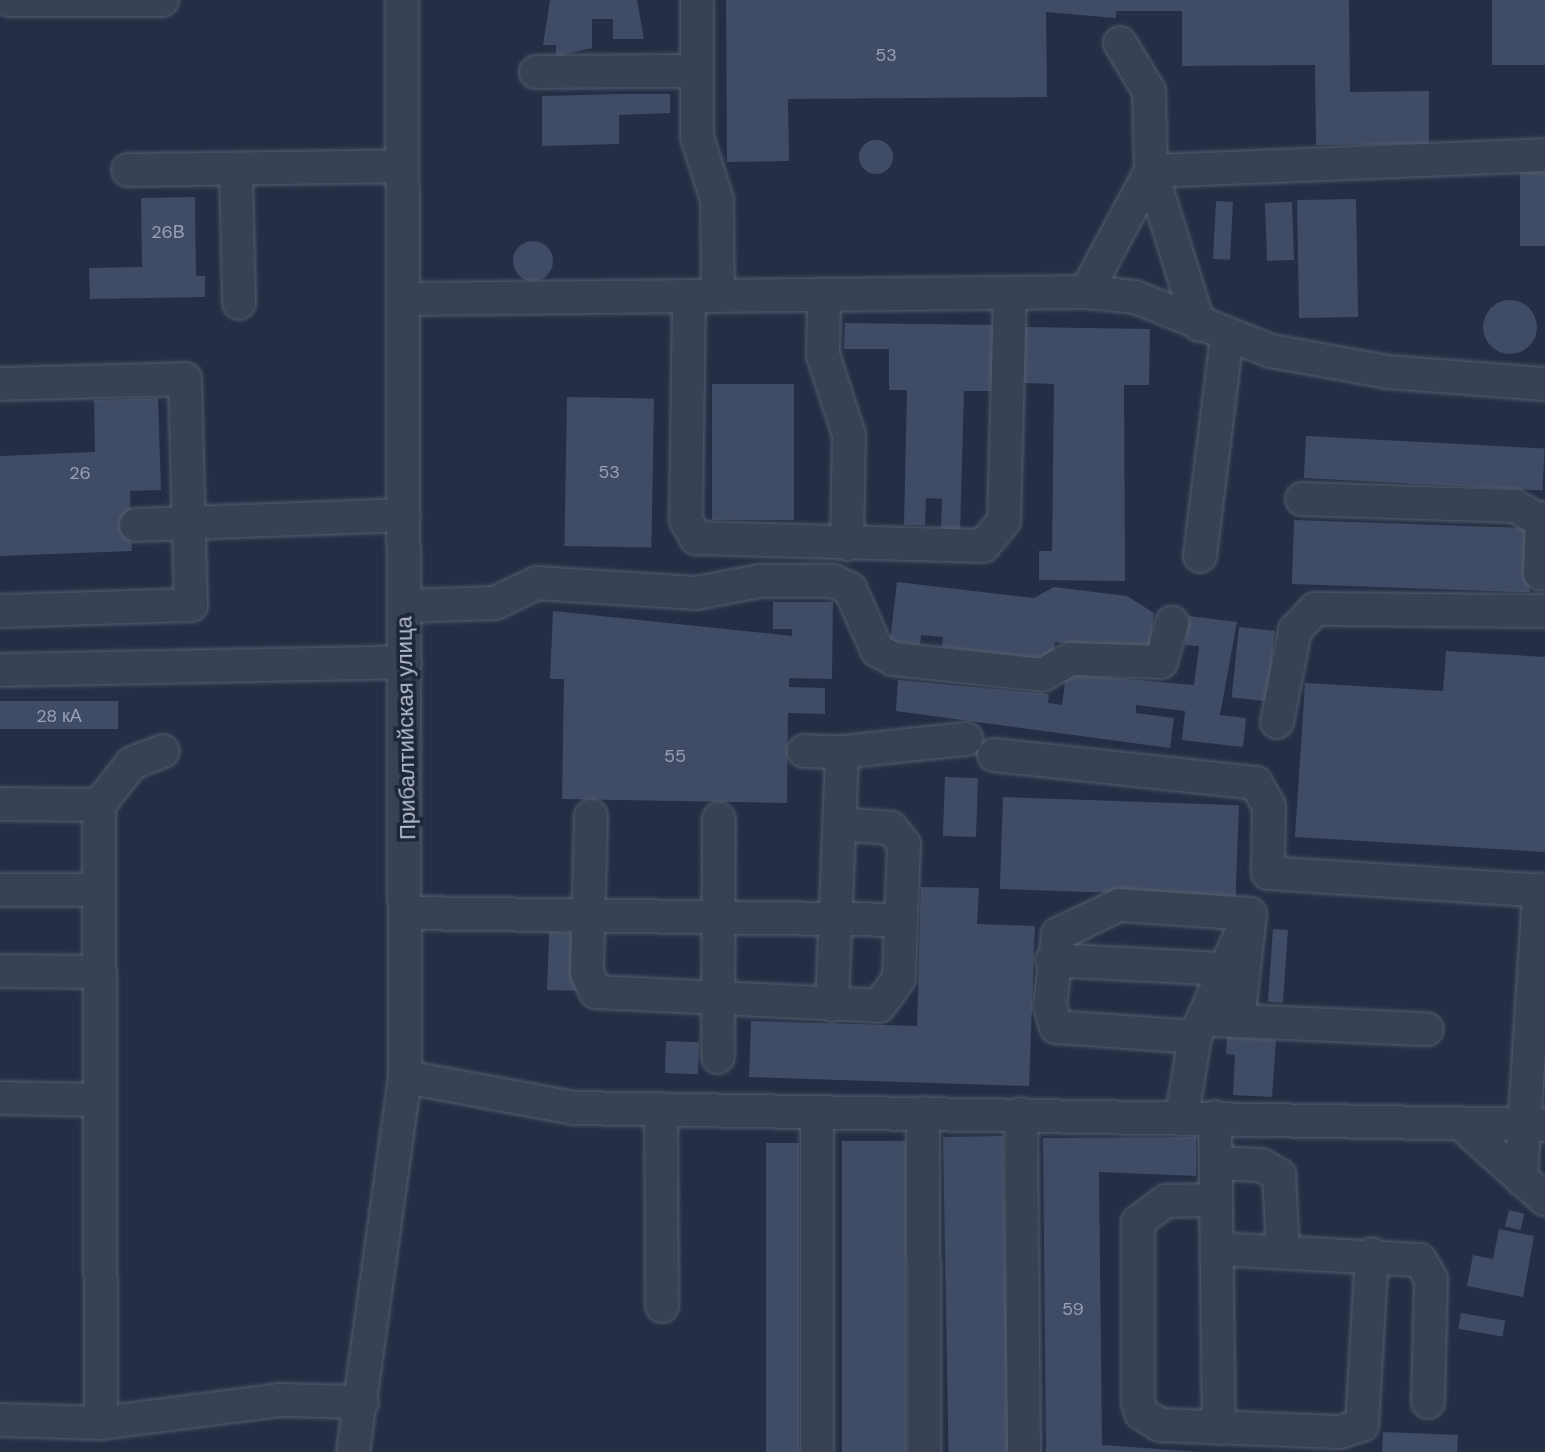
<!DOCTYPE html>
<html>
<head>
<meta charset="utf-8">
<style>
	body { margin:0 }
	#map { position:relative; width:1545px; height:1452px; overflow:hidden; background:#242f45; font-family:"DM Sans",sans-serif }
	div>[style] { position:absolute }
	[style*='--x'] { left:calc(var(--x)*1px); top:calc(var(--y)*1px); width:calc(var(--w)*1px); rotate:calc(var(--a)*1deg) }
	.building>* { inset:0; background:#404c65; transform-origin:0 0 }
	.round { border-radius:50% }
	.roads { filter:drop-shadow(0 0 2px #545d6e) drop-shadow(0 0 2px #545d6e) }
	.minor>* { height:32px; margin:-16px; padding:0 16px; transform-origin:16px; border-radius:16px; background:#394254 }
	span { translate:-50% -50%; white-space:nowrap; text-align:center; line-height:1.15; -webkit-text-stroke:7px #1d2739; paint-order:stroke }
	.number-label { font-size:18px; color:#98a1b3 }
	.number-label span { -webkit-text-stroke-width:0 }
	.street-label { font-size:22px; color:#b6bdcd }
</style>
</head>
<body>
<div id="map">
	<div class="building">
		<div style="clip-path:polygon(550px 0,637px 0,644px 39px,613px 39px,613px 19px,592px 19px,592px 48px,556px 56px,556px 45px,543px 45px)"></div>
		<div style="clip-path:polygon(726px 0,1349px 0,1350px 92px,1429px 91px,1429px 144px,1316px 145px,1315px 65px,1182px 66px,1182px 11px,1116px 11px,1116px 18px,1046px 12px,1047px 97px,788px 99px,789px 161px,727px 162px)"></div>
		<div style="left:1492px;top:0;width:53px;height:65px"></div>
		<div style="clip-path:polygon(619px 94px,670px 94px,670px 113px,619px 115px,619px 144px,542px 146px,542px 96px)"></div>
		<div class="round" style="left:859px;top:140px;width:34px;height:34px"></div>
		<div style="left:1520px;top:168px;width:25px;height:78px"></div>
		<div style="clip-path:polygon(195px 197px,196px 276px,205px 276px,205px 297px,90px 299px,89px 268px,142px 267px,141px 198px)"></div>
		<div style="left:1356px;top:199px;width:118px;height:59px;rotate:89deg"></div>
		<div style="left:1216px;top:201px;width:17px;height:58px;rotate:3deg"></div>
		<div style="left:1292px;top:202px;width:58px;height:27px;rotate:88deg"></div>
		<div class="round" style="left:513px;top:241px;width:40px;height:40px"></div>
		<div class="round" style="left:1483px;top:300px;width:54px;height:54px"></div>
		<div style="clip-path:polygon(845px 323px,995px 325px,994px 391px,964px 391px,960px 533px,941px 532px,942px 499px,926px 498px,925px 525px,904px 525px,907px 390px,889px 390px,889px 349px,844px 349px)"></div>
		<div style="clip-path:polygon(1025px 327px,1150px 329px,1149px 385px,1124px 385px,1125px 581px,1039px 580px,1039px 551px,1052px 551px,1054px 384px,1024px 383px)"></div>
		<div style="left:712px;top:384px;width:82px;height:136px"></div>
		<div style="left:567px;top:397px;width:87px;height:149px;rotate:1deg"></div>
		<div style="clip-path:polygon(158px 398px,161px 490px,130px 491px,132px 551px,0 556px,0 456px,95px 452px,94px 400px)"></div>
		<div style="left:1306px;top:436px;width:239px;height:42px;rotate:3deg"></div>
		<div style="left:1294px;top:520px;width:238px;height:64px;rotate:2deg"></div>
		<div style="clip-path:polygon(897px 582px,1034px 598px,1054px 587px,1127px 596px,1154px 613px,1149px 653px,1055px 642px,1052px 660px,942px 647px,943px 637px,921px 635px,920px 645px,890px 641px)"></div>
		<div style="clip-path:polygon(773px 602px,833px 602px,832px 679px,789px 678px,789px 687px,825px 688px,825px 714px,788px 713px,787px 803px,562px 799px,564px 679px,550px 679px,553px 611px,792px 636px,792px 629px,773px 629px)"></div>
		<div style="clip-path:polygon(1189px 616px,1237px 622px,1220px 715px,1246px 718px,1243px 747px,1182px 740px,1185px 711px,1136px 705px,1136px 713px,1174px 718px,1170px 748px,896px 711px,898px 680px,1049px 694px,1048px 703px,1062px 705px,1066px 674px,1194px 685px,1199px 646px,1185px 645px)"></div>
		<div style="left:1239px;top:627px;width:36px;height:71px;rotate:6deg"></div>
		<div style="clip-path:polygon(1446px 651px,1545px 657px,1545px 852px,1295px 837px,1305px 683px,1443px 691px)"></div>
		<div style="left:118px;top:701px;width:28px;height:118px;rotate:90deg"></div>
		<div style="left:945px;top:777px;width:33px;height:59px;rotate:2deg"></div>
		<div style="left:1003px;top:797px;width:236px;height:92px;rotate:2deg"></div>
		<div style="clip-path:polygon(921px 887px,979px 888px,977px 924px,1035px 926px,1029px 1086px,749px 1077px,751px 1021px,917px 1026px)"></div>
		<div style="left:1273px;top:929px;width:15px;height:73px;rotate:4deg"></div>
		<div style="left:549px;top:932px;width:32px;height:58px;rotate:2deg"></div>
		<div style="clip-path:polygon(1227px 1037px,1276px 1040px,1272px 1097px,1233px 1095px,1235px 1055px,1226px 1054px)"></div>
		<div style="left:666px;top:1041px;width:33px;height:32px;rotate:2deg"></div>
		<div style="left:1003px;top:1136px;width:316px;height:60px;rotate:89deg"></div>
		<div style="clip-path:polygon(1196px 1137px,1196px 1176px,1099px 1172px,1102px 1445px,1200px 1452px,1046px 1452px,1043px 1138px)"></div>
		<div style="left:842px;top:1141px;width:64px;height:311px"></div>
		<div style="left:766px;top:1143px;width:33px;height:309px"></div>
		<div style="left:1509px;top:1210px;width:16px;height:17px;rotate:14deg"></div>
		<div style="clip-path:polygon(1499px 1229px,1534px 1236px,1523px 1297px,1467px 1286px,1473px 1255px,1493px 1259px)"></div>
		<div style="left:1461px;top:1313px;width:45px;height:16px;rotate:10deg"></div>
		<div style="clip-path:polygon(1383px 1432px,1458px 1435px,1457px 1452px,1382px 1452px)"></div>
	</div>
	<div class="roads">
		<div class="minor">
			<div style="--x:10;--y:0;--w:152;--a:0"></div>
			<div style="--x:697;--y:0;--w:137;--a:90"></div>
			<div style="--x:697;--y:137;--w:66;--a:72.4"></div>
			<div style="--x:717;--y:200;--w:96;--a:89.4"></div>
			<div style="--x:1120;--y:43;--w:56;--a:58.9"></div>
			<div style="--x:1149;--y:91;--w:80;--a:88.6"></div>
			<div style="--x:1151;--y:171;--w:161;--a:72.7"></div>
			<div style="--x:536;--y:72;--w:160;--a:-0.4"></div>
			<div style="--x:128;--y:170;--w:274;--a:-0.8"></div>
			<div style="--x:236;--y:170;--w:133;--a:88.7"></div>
			<div style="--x:1086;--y:292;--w:137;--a:-61.8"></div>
			<div style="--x:1151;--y:171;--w:394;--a:-2.3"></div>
			<div style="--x:824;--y:295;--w:60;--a:91"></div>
			<div style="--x:823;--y:355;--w:84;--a:72"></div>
			<div style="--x:849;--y:435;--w:109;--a:91.1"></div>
			<div style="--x:689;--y:297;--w:223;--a:90.8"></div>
			<div style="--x:686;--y:520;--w:21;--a:61"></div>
			<div style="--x:696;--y:538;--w:287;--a:1.6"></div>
			<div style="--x:983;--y:546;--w:33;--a:-50"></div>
			<div style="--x:1004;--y:521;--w:228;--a:-88.5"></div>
			<div style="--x:404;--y:299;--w:682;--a:-0.59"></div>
			<div style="--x:1086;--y:292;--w:49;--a:5.8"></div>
			<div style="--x:1135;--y:297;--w:146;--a:21.7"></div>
			<div style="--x:1271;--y:351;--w:119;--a:10.2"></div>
			<div style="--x:1388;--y:372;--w:157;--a:4.4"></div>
			<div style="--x:0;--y:384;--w:185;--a:-1.5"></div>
			<div style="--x:185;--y:379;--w:226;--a:88.5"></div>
			<div style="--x:191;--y:605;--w:191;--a:178.2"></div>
			<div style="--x:1302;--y:499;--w:213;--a:1.9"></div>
			<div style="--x:1515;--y:506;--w:34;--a:30"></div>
			<div style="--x:136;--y:525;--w:268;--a:-2.1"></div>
			<div style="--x:1200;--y:556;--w:221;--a:-83"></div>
			<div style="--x:1540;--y:573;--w:55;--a:-87.9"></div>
			<div style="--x:405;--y:606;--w:90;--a:-1.9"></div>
			<div style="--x:495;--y:603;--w:47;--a:-25.5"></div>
			<div style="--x:537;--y:583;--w:159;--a:3.6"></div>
			<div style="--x:696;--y:593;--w:65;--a:-10.6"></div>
			<div style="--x:760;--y:581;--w:73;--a:0"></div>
			<div style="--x:833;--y:581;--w:19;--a:25"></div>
			<div style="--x:850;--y:589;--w:67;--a:66.1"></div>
			<div style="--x:877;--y:650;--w:18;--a:29"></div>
			<div style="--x:893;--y:659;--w:150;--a:6.1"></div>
			<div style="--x:1042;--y:675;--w:33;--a:-29"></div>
			<div style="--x:1071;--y:659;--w:90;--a:1.9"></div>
			<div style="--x:1161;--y:662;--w:41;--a:-74.2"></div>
			<div style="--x:0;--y:670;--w:405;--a:-1.1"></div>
			<div style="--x:1277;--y:722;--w:94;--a:-78.9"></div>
			<div style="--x:1295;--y:630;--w:29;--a:-46"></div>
			<div style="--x:1315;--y:609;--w:230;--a:0.5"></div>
			<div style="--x:804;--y:751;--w:38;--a:2"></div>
			<div style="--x:994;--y:755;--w:263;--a:6.1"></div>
			<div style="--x:1256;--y:783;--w:26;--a:61"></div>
			<div style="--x:1269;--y:806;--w:67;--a:90.9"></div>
			<div style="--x:1268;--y:873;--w:278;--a:3.7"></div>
			<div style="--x:0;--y:804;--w:99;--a:0.6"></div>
			<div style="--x:591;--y:816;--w:157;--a:91.5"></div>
			<div style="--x:587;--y:973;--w:21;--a:65"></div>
			<div style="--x:596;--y:992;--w:283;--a:2.8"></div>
			<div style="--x:879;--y:1006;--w:34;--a:-54"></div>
			<div style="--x:899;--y:978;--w:134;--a:-87.9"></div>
			<div style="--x:904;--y:844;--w:21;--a:-129"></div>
			<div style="--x:891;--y:828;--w:52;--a:-175.6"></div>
			<div style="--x:0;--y:890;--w:99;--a:0"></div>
			<div style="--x:407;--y:913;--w:494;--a:0.8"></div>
			<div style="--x:1052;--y:960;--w:173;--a:3"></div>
			<div style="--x:0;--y:971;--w:100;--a:0.6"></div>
			<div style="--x:832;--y:1005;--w:253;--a:-87.7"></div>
			<div style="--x:842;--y:752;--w:125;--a:-6"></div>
			<div style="--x:1217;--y:1020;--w:210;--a:2.5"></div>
			<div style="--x:1195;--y:1037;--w:139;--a:-175.9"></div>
			<div style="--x:1056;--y:1027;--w:22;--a:-106"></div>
			<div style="--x:1050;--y:1006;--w:72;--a:-83.7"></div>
			<div style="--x:1058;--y:934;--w:68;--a:-25.4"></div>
			<div style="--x:1119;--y:905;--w:131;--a:3.9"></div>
			<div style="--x:1250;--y:914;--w:108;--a:96.4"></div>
			<div style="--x:718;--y:1057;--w:238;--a:-89.8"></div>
			<div style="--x:405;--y:1077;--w:172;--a:10.4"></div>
			<div style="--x:574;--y:1108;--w:971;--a:1"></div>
			<div style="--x:0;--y:1098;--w:100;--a:1.1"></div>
			<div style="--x:661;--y:1109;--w:197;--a:89.7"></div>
			<div style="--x:923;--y:1113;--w:339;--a:89.8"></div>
			<div style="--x:1021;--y:1114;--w:338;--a:89.5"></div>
			<div style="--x:1182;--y:1116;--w:80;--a:-80.7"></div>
			<div style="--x:1195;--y:1037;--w:108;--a:-66"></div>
			<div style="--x:1215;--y:1117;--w:311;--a:89.3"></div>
			<div style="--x:1461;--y:1124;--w:113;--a:41.8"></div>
			<div style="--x:1216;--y:1163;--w:45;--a:2.5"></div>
			<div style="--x:1261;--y:1165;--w:21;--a:29"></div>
			<div style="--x:1279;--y:1175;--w:77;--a:87"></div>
			<div style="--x:1521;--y:1179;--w:290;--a:-86.4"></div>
			<div style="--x:1216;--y:1200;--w:50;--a:178.9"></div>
			<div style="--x:1166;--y:1201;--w:35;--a:143"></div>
			<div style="--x:1138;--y:1222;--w:180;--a:90"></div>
			<div style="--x:1138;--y:1402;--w:11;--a:75"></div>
			<div style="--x:1141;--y:1413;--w:22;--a:32"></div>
			<div style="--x:1160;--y:1425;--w:180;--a:2.2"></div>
			<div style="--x:1340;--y:1432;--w:23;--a:-18"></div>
			<div style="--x:1362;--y:1425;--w:171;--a:-86.7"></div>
			<div style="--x:1217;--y:1249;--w:203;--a:3.1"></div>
			<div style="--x:1420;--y:1260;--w:22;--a:60"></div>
			<div style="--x:1431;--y:1279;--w:123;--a:91.4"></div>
			<div style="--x:0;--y:1420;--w:101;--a:1.7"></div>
			<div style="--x:101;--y:1423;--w:180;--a:-7.3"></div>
			<div style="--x:280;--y:1400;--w:82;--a:1.4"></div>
			<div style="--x:101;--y:1423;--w:618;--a:-90.19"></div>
			<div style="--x:99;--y:805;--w:53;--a:-51.8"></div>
			<div style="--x:132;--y:763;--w:33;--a:-21"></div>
			<div style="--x:353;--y:1452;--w:379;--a:-82.1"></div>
			<div style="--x:405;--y:1077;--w:1077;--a:-90.16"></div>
			<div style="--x:817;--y:1452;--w:339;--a:-90"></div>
		</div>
	</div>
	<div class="number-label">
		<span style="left:886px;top:55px">53</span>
		<span style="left:168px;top:232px">26В</span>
		<span style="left:609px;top:472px">53</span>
		<span style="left:80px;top:473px">26</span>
		<span style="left:59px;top:716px">28 кА</span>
		<span style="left:675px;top:756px">55</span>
		<span style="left:1073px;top:1309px">59</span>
	</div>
	<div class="street-label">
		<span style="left:406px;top:728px;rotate:-91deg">Прибалтийская улица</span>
	</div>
</div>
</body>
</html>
